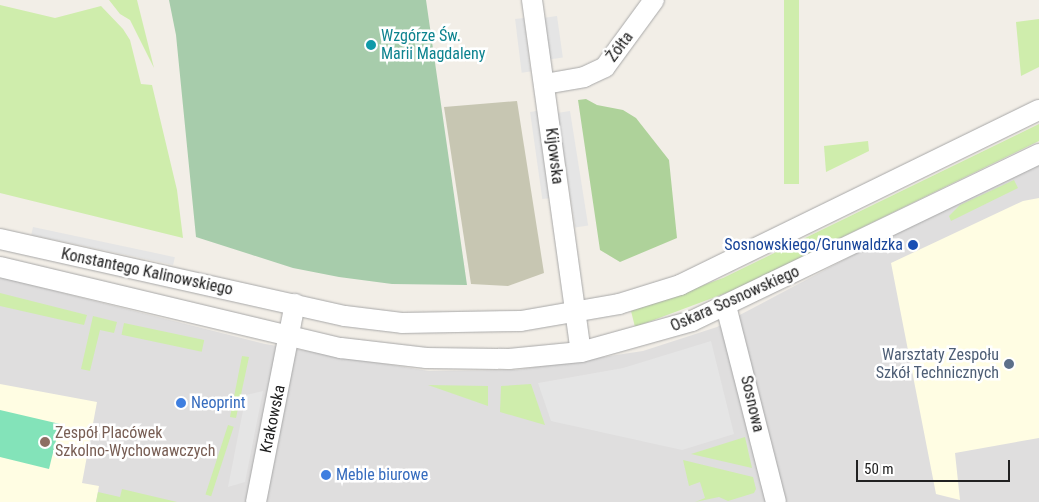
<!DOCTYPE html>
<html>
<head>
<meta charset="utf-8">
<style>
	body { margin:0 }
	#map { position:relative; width:1039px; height:502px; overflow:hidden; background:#f2eee7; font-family:"Roboto Condensed",sans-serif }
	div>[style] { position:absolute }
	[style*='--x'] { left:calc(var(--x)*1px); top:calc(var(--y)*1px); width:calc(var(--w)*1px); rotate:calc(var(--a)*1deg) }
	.residential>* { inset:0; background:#dfdede }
	.education>* { inset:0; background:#fffde3 }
	.construction>* { inset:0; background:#c7c6b2 }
	.grass>* { inset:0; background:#cfedac; transform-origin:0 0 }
	.forest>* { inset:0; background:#aed29a }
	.cemetery>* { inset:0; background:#a7ccab }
	.pitch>* { inset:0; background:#83e3b9 }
	.parking>* { inset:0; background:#e5e5e5; transform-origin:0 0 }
	.roads { filter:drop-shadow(0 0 1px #a8a8a8) drop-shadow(0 0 1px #a8a8a8) }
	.minor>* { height:20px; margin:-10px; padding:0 10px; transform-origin:10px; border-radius:10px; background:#fff }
	.dots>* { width:14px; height:14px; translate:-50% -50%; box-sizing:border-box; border:2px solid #fff; border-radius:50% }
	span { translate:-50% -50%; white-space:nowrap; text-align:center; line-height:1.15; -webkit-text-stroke:5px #fff; paint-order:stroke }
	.culture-label { font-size:16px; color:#0d838f }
	.left { translate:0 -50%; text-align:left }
	.street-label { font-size:16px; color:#212121 }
	.transit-label { font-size:16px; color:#164399 }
	.right { translate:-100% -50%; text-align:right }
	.service-label { font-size:16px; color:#4e5e75 }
	.shop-label { font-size:16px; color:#366cbe }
	.education-label { font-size:16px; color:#785e54 }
	.scale { position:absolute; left:856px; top:460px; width:154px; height:22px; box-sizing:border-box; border:2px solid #212121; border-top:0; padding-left:6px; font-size:15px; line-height:18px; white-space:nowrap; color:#212121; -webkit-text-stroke:4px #fff; paint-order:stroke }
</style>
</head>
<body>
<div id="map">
	<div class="residential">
		<div style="clip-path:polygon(1039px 161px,1039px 502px,0 502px,0 277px,265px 344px,429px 371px,516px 370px,643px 351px,717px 327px,959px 199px)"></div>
	</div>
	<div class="education">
		<div style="clip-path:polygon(1039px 198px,1039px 438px,955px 453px,960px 500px,936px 494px,891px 263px,1023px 201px)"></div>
		<div style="clip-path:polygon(0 384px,97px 402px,82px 483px,99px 486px,96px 502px,0 502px)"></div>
	</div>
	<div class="construction">
		<div style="clip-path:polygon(517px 101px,544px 273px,508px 286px,471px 284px,444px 107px)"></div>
	</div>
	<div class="grass">
		<div style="clip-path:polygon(109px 0,137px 0,154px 68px,130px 20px,120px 14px)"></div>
		<div style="left:784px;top:0;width:15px;height:184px"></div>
		<div style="clip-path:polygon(0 5px,55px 18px,101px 6px,123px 29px,130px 40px,141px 84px,152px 85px,177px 190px,183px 238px,0 193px)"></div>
		<div style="clip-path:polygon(1039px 19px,1039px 67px,1021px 76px,1016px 22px)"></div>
		<div style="clip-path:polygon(1039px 124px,1039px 141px,734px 290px,635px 327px,631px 311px,723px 278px)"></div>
		<div style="clip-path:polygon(868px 141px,869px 151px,826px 172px,824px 146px)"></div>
		<div style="clip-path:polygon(1014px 180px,1018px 188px,951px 221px,949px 216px,960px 205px)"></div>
		<div style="clip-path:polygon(0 293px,87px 315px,84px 325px,0 306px)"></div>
		<div style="clip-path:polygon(93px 316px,117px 322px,114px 333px,100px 330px,90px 371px,81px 369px)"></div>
		<div style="left:124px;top:323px;width:82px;height:12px;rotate:12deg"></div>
		<div style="clip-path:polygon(242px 356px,249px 357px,236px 418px,230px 417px)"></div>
		<div style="clip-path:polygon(531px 384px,545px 425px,500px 412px,501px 386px)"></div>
		<div style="clip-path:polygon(428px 385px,488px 386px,488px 406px)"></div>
		<div style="left:228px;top:425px;width:6px;height:73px;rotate:18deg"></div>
		<div style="clip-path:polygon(745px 437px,752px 468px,691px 454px)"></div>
		<div style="clip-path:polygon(683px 460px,753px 477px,756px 489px,754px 493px,728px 501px,719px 497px,695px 502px,705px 498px,700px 482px,689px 486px)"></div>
		<div style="clip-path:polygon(122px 489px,143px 494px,177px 502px,96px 502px,98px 492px,120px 497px)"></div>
	</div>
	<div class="forest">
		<div style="clip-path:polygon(586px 99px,597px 105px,623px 110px,636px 118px,669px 160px,677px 238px,620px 262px,600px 250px,578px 100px)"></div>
	</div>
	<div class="cemetery">
		<div style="clip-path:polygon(169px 0,426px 0,467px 285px,392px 284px,339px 277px,293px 268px,196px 237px,176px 35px)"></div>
	</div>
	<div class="pitch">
		<div style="clip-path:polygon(0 410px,60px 424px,49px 469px,0 457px)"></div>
	</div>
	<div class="parking">
		<div style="left:557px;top:16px;width:42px;height:14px;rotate:82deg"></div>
		<div style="left:524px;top:18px;width:54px;height:9px;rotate:83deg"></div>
		<div style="left:537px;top:111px;width:88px;height:7px;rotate:82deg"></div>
		<div style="left:570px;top:111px;width:116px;height:13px;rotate:81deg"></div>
		<div style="left:33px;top:227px;width:145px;height:8px;rotate:12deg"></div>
		<div style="clip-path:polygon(711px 341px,734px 434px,682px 450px,551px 421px,538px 383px,623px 368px)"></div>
		<div style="clip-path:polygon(263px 391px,245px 482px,228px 487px,246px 395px)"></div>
	</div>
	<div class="roads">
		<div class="minor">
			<div style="--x:532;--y:0;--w:355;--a:82.1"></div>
			<div style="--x:545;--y:84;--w:40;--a:-10"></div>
			<div style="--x:584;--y:77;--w:23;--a:-25"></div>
			<div style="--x:605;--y:67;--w:83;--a:-53.8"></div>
			<div style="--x:0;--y:239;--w:353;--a:12.6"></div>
			<div style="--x:345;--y:316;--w:57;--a:7"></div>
			<div style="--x:402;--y:323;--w:119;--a:-1"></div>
			<div style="--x:521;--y:321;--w:99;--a:-9.8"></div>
			<div style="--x:619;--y:304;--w:64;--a:-17.3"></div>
			<div style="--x:680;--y:285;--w:399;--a:-26"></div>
			<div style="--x:0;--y:267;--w:350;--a:13.4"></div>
			<div style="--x:341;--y:348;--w:86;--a:6.7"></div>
			<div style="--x:426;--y:358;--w:83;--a:0.7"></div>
			<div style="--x:509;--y:359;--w:72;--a:-5.6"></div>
			<div style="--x:581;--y:352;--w:115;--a:-15.6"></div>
			<div style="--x:692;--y:321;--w:385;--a:-25.7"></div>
			<div style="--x:726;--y:306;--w:202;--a:75.7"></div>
			<div style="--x:256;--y:502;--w:202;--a:-78.9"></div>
		</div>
	</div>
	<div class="dots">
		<div style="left:371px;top:45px;background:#0f9aa8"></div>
		<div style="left:913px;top:245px;background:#1a4fb4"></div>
		<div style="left:1009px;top:364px;background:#5c6f8a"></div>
		<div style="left:181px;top:403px;background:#3f7fe0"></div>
		<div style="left:45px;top:442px;background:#8d6e63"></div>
		<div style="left:326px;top:475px;background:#3f7fe0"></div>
	</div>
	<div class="culture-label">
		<span class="left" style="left:381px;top:45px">Wzgórze Św.<br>Marii Magdaleny</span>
	</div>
	<div class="street-label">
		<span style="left:620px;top:47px;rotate:-53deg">Żółta</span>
		<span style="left:554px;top:156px;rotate:83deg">Kijowska</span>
		<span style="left:147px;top:272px;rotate:12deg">Konstantego Kalinowskiego</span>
		<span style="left:735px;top:299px;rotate:-24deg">Oskara Sosnowskiego</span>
		<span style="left:752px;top:404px;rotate:77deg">Sosnowa</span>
		<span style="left:273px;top:419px;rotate:-78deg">Krakowska</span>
	</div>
	<div class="transit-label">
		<span class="right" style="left:903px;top:245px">Sosnowskiego/Grunwaldzka</span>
	</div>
	<div class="service-label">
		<span class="right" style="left:999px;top:364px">Warsztaty Zespołu<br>Szkół Technicznych</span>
	</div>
	<div class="shop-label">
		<span class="left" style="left:191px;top:403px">Neoprint</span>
		<span class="left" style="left:336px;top:475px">Meble biurowe</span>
	</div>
	<div class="education-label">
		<span class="left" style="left:55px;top:442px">Zespół Placówek<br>Szkolno-Wychowawczych</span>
	</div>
	<div class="scale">50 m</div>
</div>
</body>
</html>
